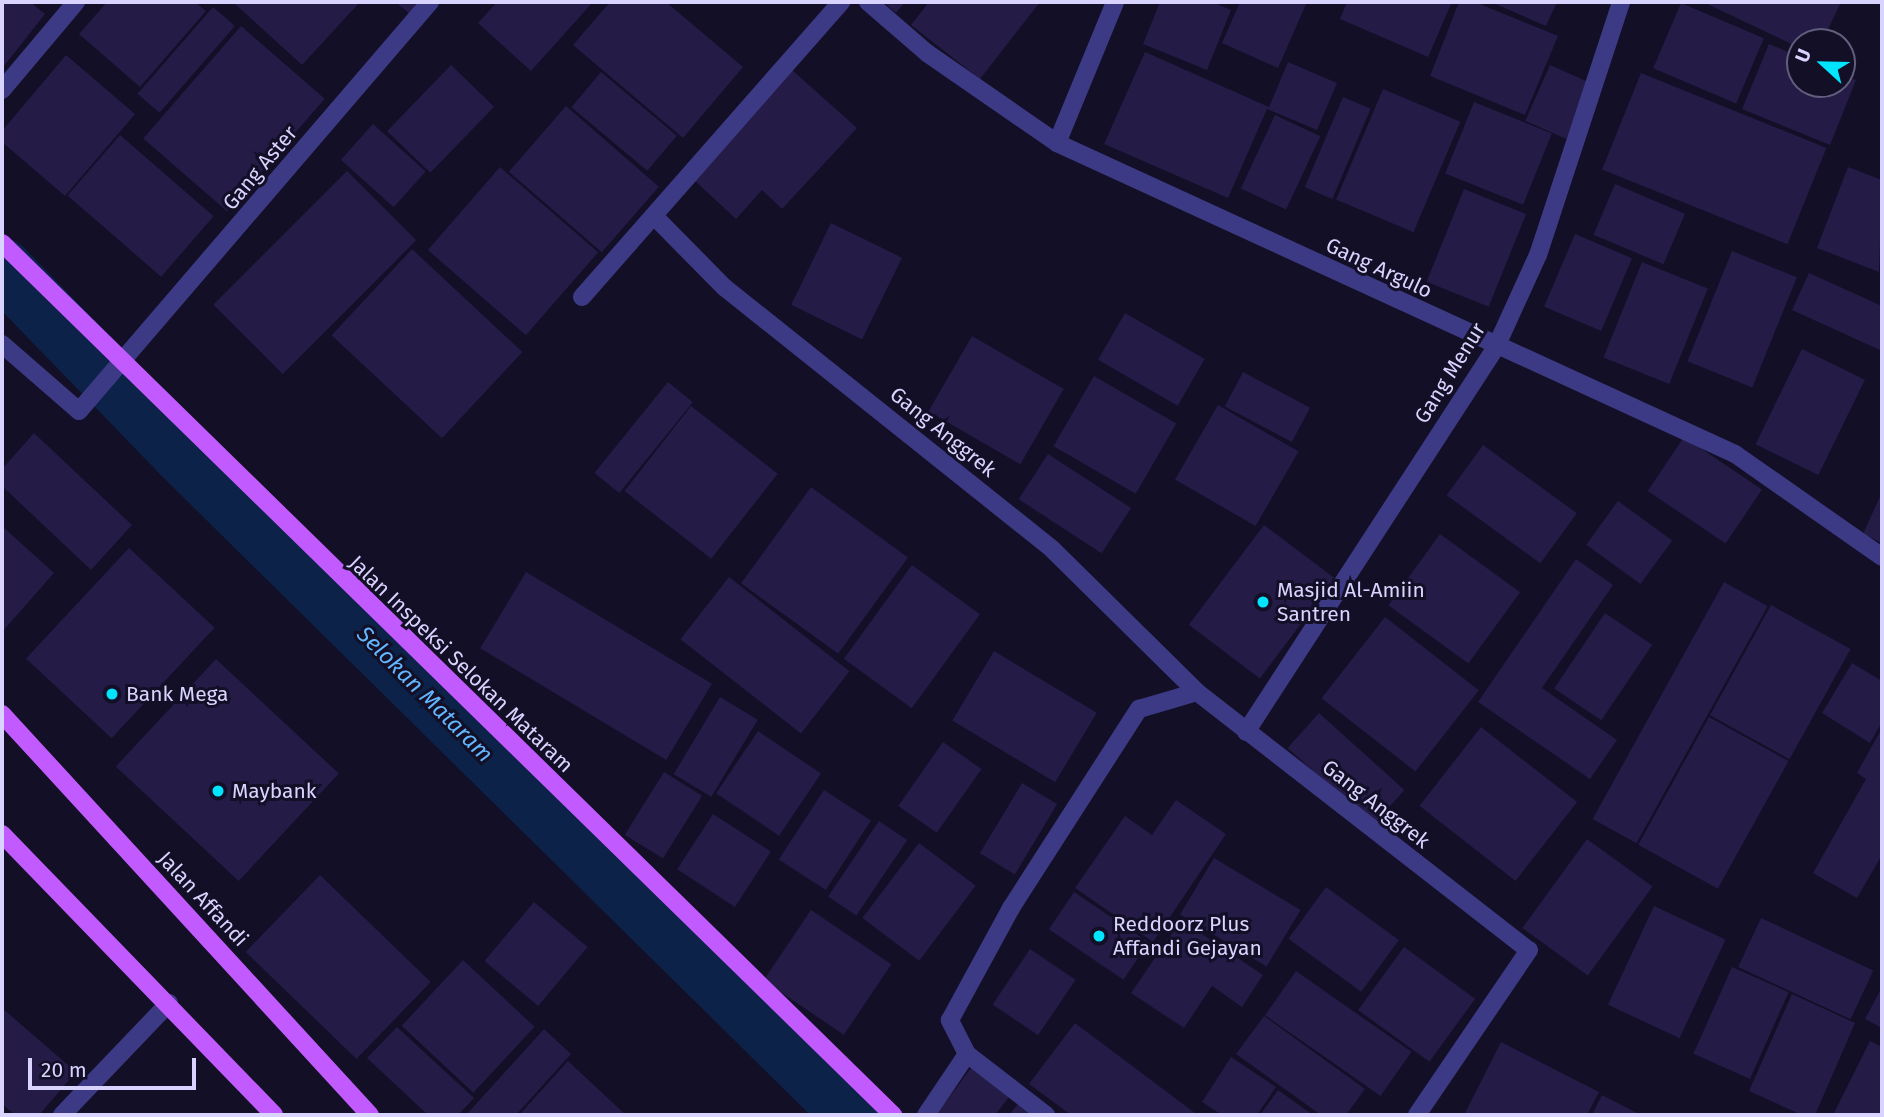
<!DOCTYPE html>
<html>
<head>
<meta charset="utf-8">
<style>
	body { margin:0 }
	#map { position:relative; width:1884px; height:1117px; overflow:hidden; background:#130f26; font-family:"Fira Sans",sans-serif }
	div>[style] { position:absolute }
	[style*='--x'] { left:calc(var(--x)*1px); top:calc(var(--y)*1px); width:calc(var(--w)*1px); rotate:calc(var(--a)*1deg) }
	.canal>* { height:60px; margin:-30px; padding:0 30px; transform-origin:30px; border-radius:30px; background:#0c2248 }
	.building>* { inset:0; background:#241b47; transform-origin:0 0 }
	.minor>* { height:18px; margin:-9px; padding:0 9px; transform-origin:9px; border-radius:9px; background:#3d3a85 }
	.major>* { height:18px; margin:-9px; padding:0 9px; transform-origin:9px; border-radius:9px; background:#c25bff }
	.dots>* { width:19px; height:19px; translate:-50% -50%; box-sizing:border-box; border:4px solid #130f26; border-radius:50% }
	span { translate:-50% -50%; white-space:nowrap; text-align:center; line-height:1.15; -webkit-text-stroke:6px #130f26; paint-order:stroke }
	.street-label { font-size:21px; color:#d9d4ff }
	.poi-label { font-size:21px; color:#d9d4ff }
	.left { translate:0 -50%; text-align:left }
	.water-label { font-size:23px; color:#62b6ff; font-style:italic }
	.frame { position:absolute; inset:0; border:4px solid #d9d4ff; pointer-events:none }
	.north { position:absolute; left:1786px; top:28px; width:70px; height:70px; box-sizing:border-box; background:#130f26; border:2px solid #625e7d; border-radius:50%; rotate:292deg; font-size:19px; font-weight:700; line-height:28px; text-align:center; color:#d9d4ff }
	.north::after { content:''; display:block; margin:auto; width:24px; height:32px; background:#00e5ff; clip-path:polygon(50% 0,100% 100%,50% 72%,0 100%) }
	.scale { position:absolute; left:28px; top:1058px; width:168px; height:32px; box-sizing:border-box; border:4px solid #d9d4ff; border-top:0; padding-left:9px; font-size:21px; line-height:24px; white-space:nowrap; color:#d9d4ff; -webkit-text-stroke:5px #130f26; paint-order:stroke }
</style>
</head>
<body>
<div id="map">
	<div class="canal">
		<div style="--x:2;--y:268;--w:256;--a:45.9"></div>
		<div style="--x:180;--y:452;--w:945;--a:44.57"></div>
	</div>
	<div class="building">
		<div style="clip-path:polygon(2px 2px,30px 2px,45px 14px,4px 66px)"></div>
		<div style="clip-path:polygon(107px 2px,195px 2px,206px 11px,140px 87px,79px 34px)"></div>
		<div style="clip-path:polygon(233px 2px,360px 2px,302px 65px)"></div>
		<div style="clip-path:polygon(395px 2px,427px 2px,414px 17px)"></div>
		<div style="clip-path:polygon(497px 2px,593px 2px,531px 71px,478px 23px)"></div>
		<div style="clip-path:polygon(610px 2px,666px 2px,743px 67px,683px 138px,573px 45px)"></div>
		<div style="clip-path:polygon(883px 2px,905px 2px,896px 13px)"></div>
		<div style="clip-path:polygon(929px 2px,1040px 2px,980px 79px,911px 25px)"></div>
		<div style="clip-path:polygon(1160px 2px,1212px 2px,1231px 10px,1207px 70px,1143px 44px)"></div>
		<div style="clip-path:polygon(1240px 2px,1307px 2px,1278px 68px,1222px 43px)"></div>
		<div style="clip-path:polygon(1347px 2px,1452px 2px,1428px 57px,1340px 19px)"></div>
		<div style="clip-path:polygon(1459px 2px,1475px 2px,1558px 36px,1525px 115px,1430px 76px)"></div>
		<div style="clip-path:polygon(1491px 2px,1557px 2px,1546px 26px)"></div>
		<div style="clip-path:polygon(1703px 2px,1841px 2px,1822px 42px,1800px 42px,1800px 48px)"></div>
		<div style="left:1681px;top:3px;width:90px;height:71px;rotate:23deg"></div>
		<div style="left:213px;top:7px;width:29px;height:115px;rotate:41deg"></div>
		<div style="left:241px;top:26px;width:111px;height:149px;rotate:41deg"></div>
		<div style="clip-path:polygon(1769px 44px,1800px 57px,1800px 84px,1842px 84px,1842px 75px,1856px 80px,1830px 145px,1742px 109px)"></div>
		<div style="clip-path:polygon(1145px 52px,1269px 107px,1288px 62px,1337px 83px,1317px 130px,1267px 109px,1228px 198px,1104px 144px)"></div>
		<div style="clip-path:polygon(66px 55px,135px 114px,65px 196px,2px 142px,2px 131px)"></div>
		<div style="left:451px;top:65px;width:60px;height:92px;rotate:44deg"></div>
		<div style="left:1550px;top:65px;width:45px;height:61px;rotate:24deg"></div>
		<div style="clip-path:polygon(792px 70px,857px 128px,782px 209px,762px 190px,736px 219px,693px 179px)"></div>
		<div style="left:601px;top:72px;width:99px;height:46px;rotate:40deg"></div>
		<div style="left:1641px;top:73px;width:200px;height:104px;rotate:22deg"></div>
		<div style="left:1383px;top:89px;width:84px;height:120px;rotate:23deg"></div>
		<div style="left:1343px;top:97px;width:30px;height:98px;rotate:23deg"></div>
		<div style="left:1474px;top:102px;width:84px;height:77px;rotate:22deg"></div>
		<div style="left:566px;top:106px;width:123px;height:87px;rotate:41deg"></div>
		<div style="left:1275px;top:115px;width:50px;height:81px;rotate:25deg"></div>
		<div style="left:373px;top:124px;width:71px;height:48px;rotate:42deg"></div>
		<div style="left:120px;top:135px;width:124px;height:80px;rotate:41deg"></div>
		<div style="left:500px;top:167px;width:130px;height:110px;rotate:41deg"></div>
		<div style="clip-path:polygon(1848px 167px,1882px 180px,1879px 272px,1817px 248px)"></div>
		<div style="left:347px;top:171px;width:98px;height:189px;rotate:45deg"></div>
		<div style="left:1615px;top:184px;width:76px;height:55px;rotate:23deg"></div>
		<div style="left:1464px;top:189px;width:67px;height:100px;rotate:22deg"></div>
		<div style="left:831px;top:223px;width:79px;height:91px;rotate:26deg"></div>
		<div style="left:1575px;top:234px;width:62px;height:79px;rotate:23deg"></div>
		<div style="left:412px;top:249px;width:151px;height:118px;rotate:43deg"></div>
		<div style="left:1732px;top:251px;width:70px;height:119px;rotate:22deg"></div>
		<div style="left:1642px;top:262px;width:71px;height:103px;rotate:22deg"></div>
		<div style="clip-path:polygon(1809px 273px,1882px 306px,1882px 351px,1792px 310px)"></div>
		<div style="left:1125px;top:313px;width:92px;height:54px;rotate:30deg"></div>
		<div style="left:972px;top:336px;width:106px;height:87px;rotate:30deg"></div>
		<div style="left:1802px;top:349px;width:70px;height:106px;rotate:26deg"></div>
		<div style="left:1243px;top:372px;width:76px;height:39px;rotate:28deg"></div>
		<div style="left:1094px;top:376px;width:95px;height:81px;rotate:30deg"></div>
		<div style="left:668px;top:382px;width:32px;height:117px;rotate:39deg"></div>
		<div style="left:1218px;top:405px;width:93px;height:86px;rotate:30deg"></div>
		<div style="left:691px;top:406px;width:110px;height:108px;rotate:38deg"></div>
		<div style="clip-path:polygon(34px 433px,132px 525px,91px 570px,2px 486px,2px 469px)"></div>
		<div style="left:1684px;top:437px;width:94px;height:65px;rotate:34deg"></div>
		<div style="left:1483px;top:445px;width:116px;height:62px;rotate:36deg"></div>
		<div style="left:1048px;top:454px;width:99px;height:54px;rotate:33deg"></div>
		<div style="left:811px;top:487px;width:120px;height:119px;rotate:36deg"></div>
		<div style="clip-path:polygon(1882px 492px,1882px 543px,1863px 534px)"></div>
		<div style="left:1618px;top:501px;width:67px;height:54px;rotate:36deg"></div>
		<div style="left:1264px;top:525px;width:89px;height:125px;rotate:37deg"></div>
		<div style="clip-path:polygon(2px 526px,54px 573px,2px 632px)"></div>
		<div style="left:1440px;top:534px;width:99px;height:88px;rotate:36deg"></div>
		<div style="left:129px;top:548px;width:117px;height:151px;rotate:43deg"></div>
		<div style="clip-path:polygon(1576px 559px,1613px 585px,1542px 688px,1617px 740px,1590px 779px,1478px 702px)"></div>
		<div style="left:912px;top:565px;width:84px;height:116px;rotate:36deg"></div>
		<div style="left:526px;top:572px;width:217px;height:89px;rotate:31deg"></div>
		<div style="left:729px;top:577px;width:153px;height:79px;rotate:38deg"></div>
		<div style="left:1724px;top:582px;width:50px;height:271px;rotate:29deg"></div>
		<div style="left:1771px;top:605px;width:91px;height:126px;rotate:29deg"></div>
		<div style="left:1605px;top:613px;width:57px;height:91px;rotate:34deg"></div>
		<div style="left:1385px;top:617px;width:119px;height:103px;rotate:38deg"></div>
		<div style="left:994px;top:651px;width:120px;height:81px;rotate:31deg"></div>
		<div style="left:216px;top:659px;width:168px;height:147px;rotate:43deg"></div>
		<div style="clip-path:polygon(1852px 663px,1882px 681px,1882px 722px,1870px 743px,1822px 713px)"></div>
		<div style="left:720px;top:697px;width:44px;height:90px;rotate:31deg"></div>
		<div style="left:1319px;top:713px;width:115px;height:47px;rotate:42deg"></div>
		<div style="left:1709px;top:717px;width:91px;height:146px;rotate:29deg"></div>
		<div style="left:1481px;top:727px;width:122px;height:100px;rotate:38deg"></div>
		<div style="clip-path:polygon(1882px 728px,1882px 855px,1857px 898px,1813px 873px,1866px 779px,1857px 773px)"></div>
		<div style="left:758px;top:731px;width:76px;height:75px;rotate:34deg"></div>
		<div style="left:943px;top:742px;width:47px;height:78px;rotate:35deg"></div>
		<div style="left:664px;top:772px;width:45px;height:74px;rotate:32deg"></div>
		<div style="left:1022px;top:783px;width:41px;height:82px;rotate:31deg"></div>
		<div style="left:824px;top:790px;width:56px;height:83px;rotate:33deg"></div>
		<div style="clip-path:polygon(1176px 800px,1226px 834px,1153px 942px,1075px 888px,1125px 816px,1152px 835px)"></div>
		<div style="left:713px;top:814px;width:69px;height:66px;rotate:33deg"></div>
		<div style="left:879px;top:821px;width:34px;height:91px;rotate:34deg"></div>
		<div style="left:1587px;top:839px;width:81px;height:110px;rotate:36deg"></div>
		<div style="left:919px;top:843px;width:71px;height:94px;rotate:37deg"></div>
		<div style="left:1214px;top:858px;width:101px;height:66px;rotate:31deg"></div>
		<div style="left:320px;top:875px;width:154px;height:107px;rotate:44deg"></div>
		<div style="left:1326px;top:887px;width:90px;height:64px;rotate:36deg"></div>
		<div style="left:1074px;top:892px;width:90px;height:45px;rotate:34deg"></div>
		<div style="left:534px;top:902px;width:70px;height:77px;rotate:40deg"></div>
		<div style="left:1654px;top:906px;width:79px;height:109px;rotate:25deg"></div>
		<div style="left:811px;top:910px;width:97px;height:85px;rotate:34deg"></div>
		<div style="left:1761px;top:918px;width:124px;height:54px;rotate:25deg"></div>
		<div style="clip-path:polygon(1181px 920px,1263px 975px,1242px 1007px,1212px 986px,1184px 1028px,1131px 993px)"></div>
		<div style="left:1404px;top:947px;width:88px;height:78px;rotate:36deg"></div>
		<div style="left:1030px;top:949px;width:55px;height:67px;rotate:34deg"></div>
		<div style="left:463px;top:960px;width:98px;height:90px;rotate:43deg"></div>
		<div style="left:1732px;top:967px;width:62px;height:95px;rotate:24deg"></div>
		<div style="left:1296px;top:971px;width:141px;height:54px;rotate:35deg"></div>
		<div style="clip-path:polygon(1882px 987px,1882px 1028px,1865px 1019px)"></div>
		<div style="clip-path:polygon(1792px 994px,1855px 1023px,1815px 1115px,1802px 1115px,1749px 1091px)"></div>
		<div style="clip-path:polygon(2px 1008px,76px 1072px,39px 1115px,15px 1115px,2px 1104px)"></div>
		<div style="clip-path:polygon(1264px 1016px,1365px 1089px,1346px 1115px,1321px 1115px,1236px 1054px)"></div>
		<div style="clip-path:polygon(1075px 1023px,1195px 1113px,1194px 1115px,1071px 1115px,1029px 1084px)"></div>
		<div style="clip-path:polygon(397px 1027px,474px 1098px,458px 1115px,428px 1115px,367px 1058px)"></div>
		<div style="clip-path:polygon(544px 1029px,571px 1054px,516px 1115px,466px 1115px)"></div>
		<div style="clip-path:polygon(1870px 1041px,1882px 1047px,1882px 1115px,1833px 1115px)"></div>
		<div style="clip-path:polygon(1501px 1042px,1599px 1092px,1587px 1115px,1464px 1115px)"></div>
		<div style="clip-path:polygon(1231px 1057px,1276px 1087px,1257px 1115px,1222px 1115px,1202px 1102px)"></div>
		<div style="clip-path:polygon(568px 1061px,626px 1115px,519px 1115px)"></div>
		<div style="clip-path:polygon(971px 1068px,1009px 1097px,995px 1115px,936px 1115px)"></div>
		<div style="clip-path:polygon(1278px 1090px,1313px 1115px,1260px 1115px)"></div>
		<div style="clip-path:polygon(1602px 1095px,1641px 1115px,1592px 1115px)"></div>
		<div style="clip-path:polygon(1018px 1104px,1033px 1115px,1009px 1115px)"></div>
	</div>
	<div class="minor">
		<div style="--x:868;--y:2;--w:78;--a:40.8"></div>
		<div style="--x:927;--y:53;--w:158;--a:34.7"></div>
		<div style="--x:1057;--y:143;--w:746;--a:24.64"></div>
		<div style="--x:1735;--y:454;--w:179;--a:35"></div>
		<div style="--x:2;--y:90;--w:115;--a:-49.9"></div>
		<div style="--x:1057;--y:143;--w:152;--a:-67.6"></div>
		<div style="--x:654;--y:216;--w:100;--a:45.4"></div>
		<div style="--x:724;--y:287;--w:420;--a:38.6"></div>
		<div style="--x:1052;--y:549;--w:204;--a:44.6"></div>
		<div style="--x:1197;--y:692;--w:420;--a:37.9"></div>
		<div style="--x:1529;--y:950;--w:199;--a:124.2"></div>
		<div style="--x:582;--y:297;--w:393;--a:-48.7"></div>
		<div style="--x:2;--y:344;--w:102;--a:41"></div>
		<div style="--x:79;--y:411;--w:539;--a:-49.36"></div>
		<div style="--x:1246;--y:732;--w:459;--a:-57"></div>
		<div style="--x:1496;--y:347;--w:101;--a:-65.5"></div>
		<div style="--x:1538;--y:255;--w:266;--a:-71.8"></div>
		<div style="--x:967;--y:1054;--w:100;--a:37.7"></div>
		<div style="--x:62;--y:1115;--w:155;--a:-46.3"></div>
		<div style="--x:926;--y:1115;--w:73;--a:-56.1"></div>
		<div style="--x:967;--y:1054;--w:38;--a:-117"></div>
		<div style="--x:950;--y:1020;--w:128;--a:-61.4"></div>
		<div style="--x:1011;--y:908;--w:237;--a:-57.3"></div>
		<div style="--x:1139;--y:709;--w:60;--a:-16.3"></div>
	</div>
	<div class="major">
		<div style="--x:2;--y:243;--w:1247;--a:44.38"></div>
		<div style="--x:2;--y:714;--w:544;--a:47.46"></div>
		<div style="--x:2;--y:834;--w:391;--a:45.9"></div>
	</div>
	<div class="dots">
		<div style="left:1263px;top:602px;background:#00e5ff"></div>
		<div style="left:112px;top:694px;background:#00e5ff"></div>
		<div style="left:218px;top:791px;background:#00e5ff"></div>
		<div style="left:1099px;top:936px;background:#00e5ff"></div>
	</div>
	<div class="street-label">
		<span style="left:260px;top:168px;rotate:-50deg">Gang Aster</span>
		<span style="left:1379px;top:268px;rotate:25deg">Gang Argulo</span>
		<span style="left:1450px;top:373px;rotate:-58deg">Gang Menur</span>
		<span style="left:943px;top:432px;rotate:39deg">Gang Anggrek</span>
		<span style="left:461px;top:664px;rotate:44deg">Jalan Inspeksi Selokan Mataram</span>
		<span style="left:1376px;top:804px;rotate:38deg">Gang Anggrek</span>
		<span style="left:203px;top:899px;rotate:47deg">Jalan Affandi</span>
	</div>
	<div class="poi-label">
		<span class="left" style="left:1277px;top:602px">Masjid Al-Amiin<br>Santren</span>
		<span class="left" style="left:126px;top:694px">Bank Mega</span>
		<span class="left" style="left:232px;top:791px">Maybank</span>
		<span class="left" style="left:1113px;top:936px">Reddoorz Plus<br>Affandi Gejayan</span>
	</div>
	<div class="water-label">
		<span style="left:425px;top:694px;rotate:45deg">Selokan Mataram</span>
	</div>
	<div class="frame"></div>
	<div class="north">U</div>
	<div class="scale">20 m</div>
</div>
</body>
</html>
